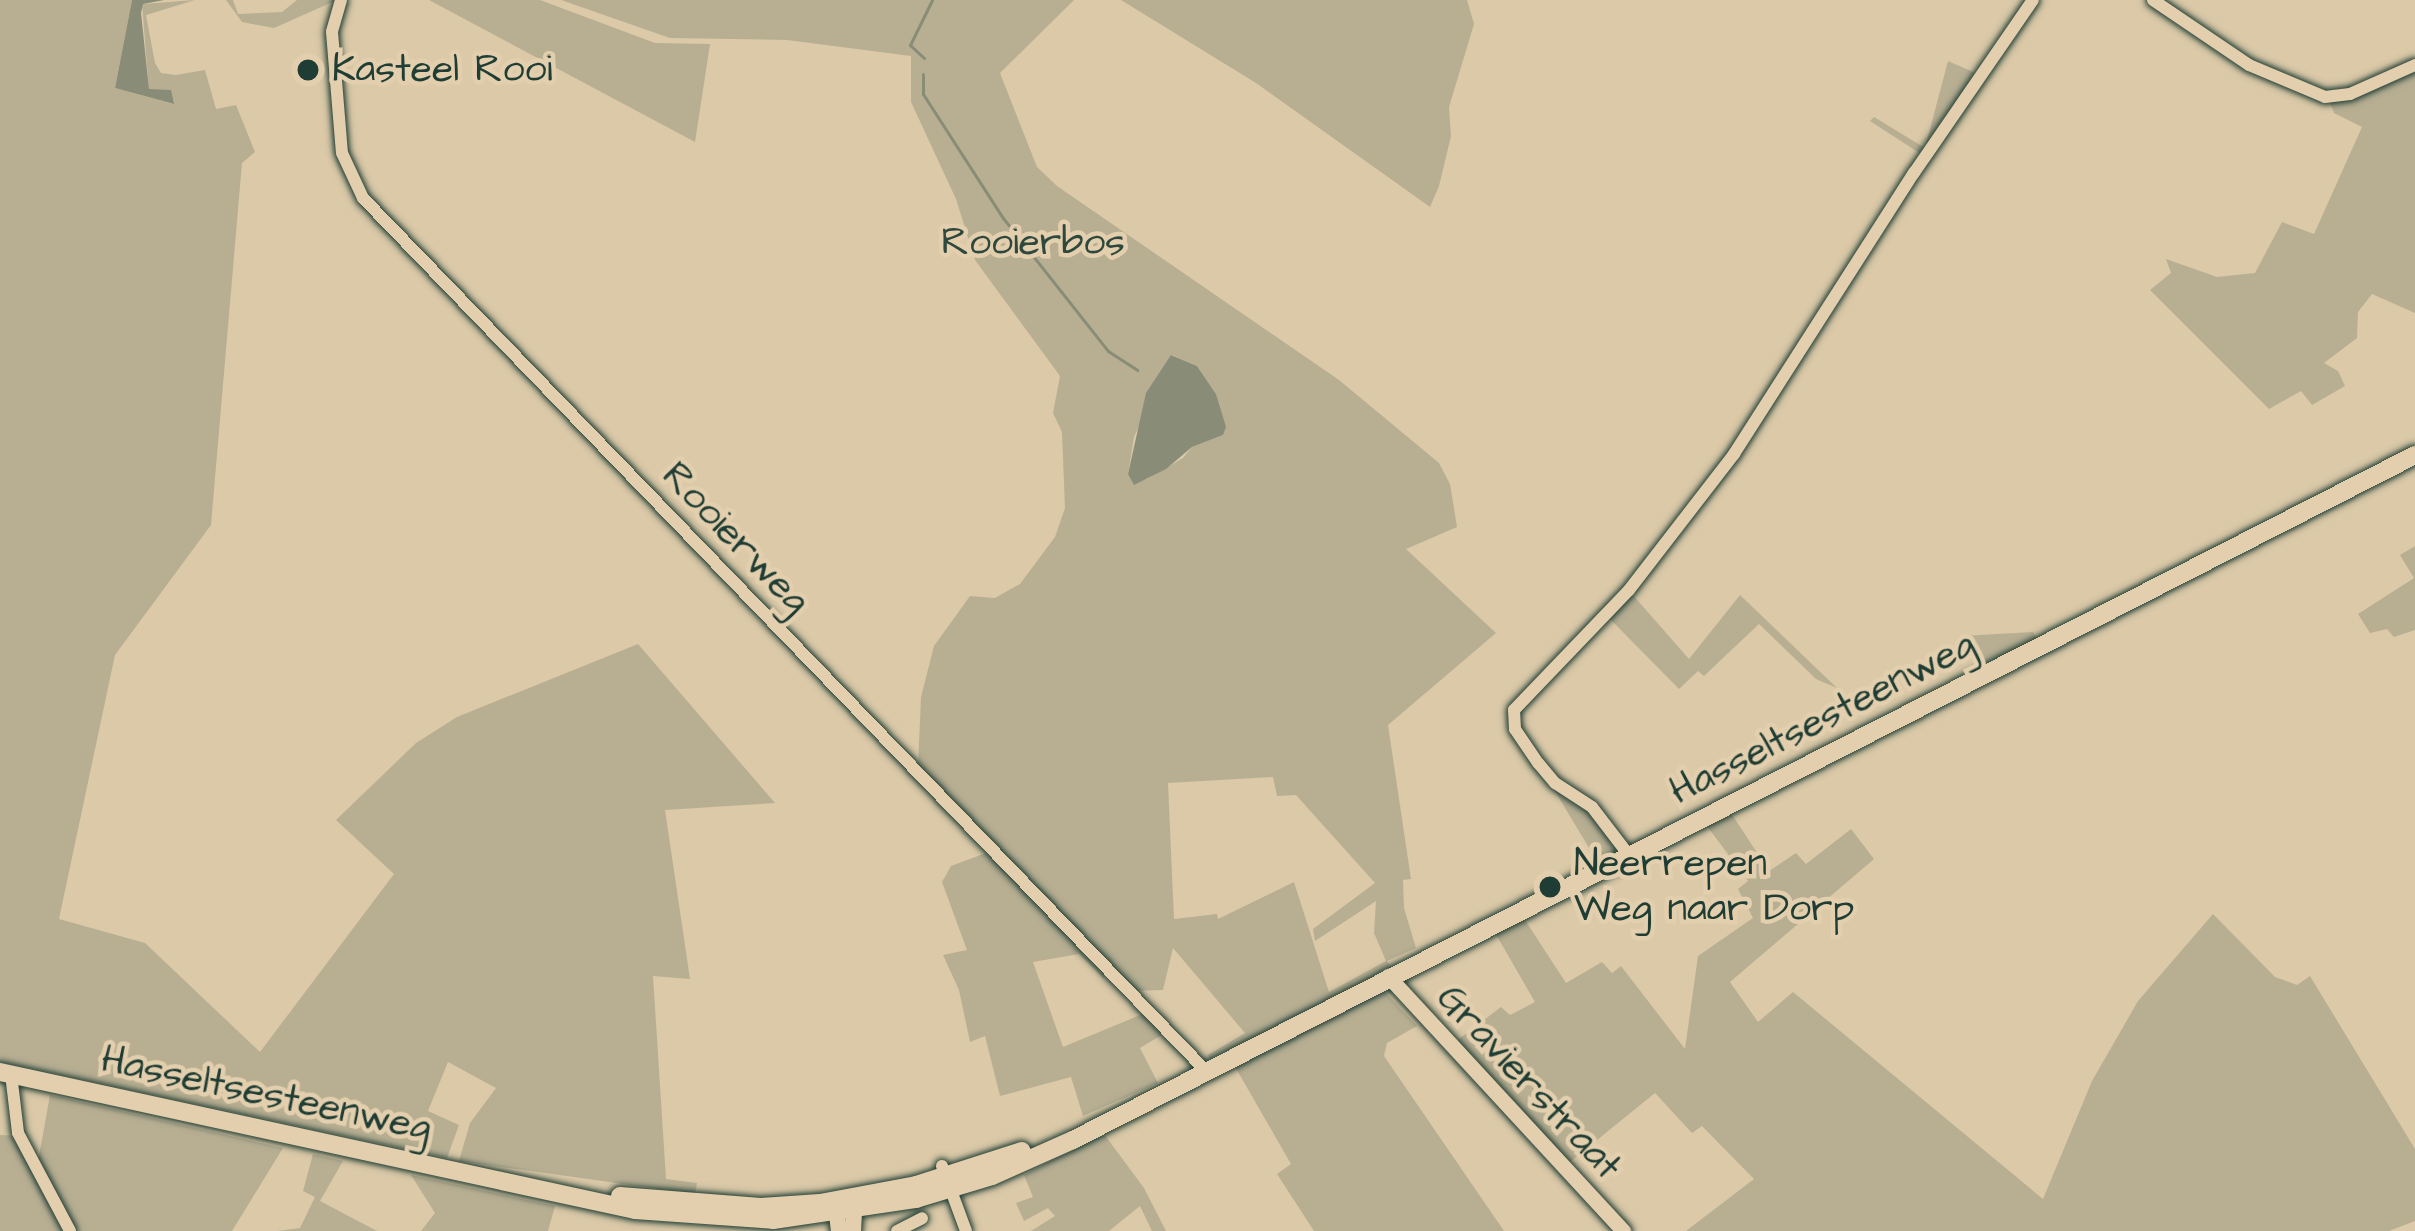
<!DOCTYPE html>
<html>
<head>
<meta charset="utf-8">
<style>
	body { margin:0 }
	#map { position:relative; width:2415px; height:1231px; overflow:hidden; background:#dbc9a8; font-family:"Architects Daughter",sans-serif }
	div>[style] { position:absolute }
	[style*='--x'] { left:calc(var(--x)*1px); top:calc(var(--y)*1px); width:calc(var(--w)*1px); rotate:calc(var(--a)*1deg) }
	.green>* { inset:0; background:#b8af93 }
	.water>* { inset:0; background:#898c76 }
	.stream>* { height:3px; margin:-1.5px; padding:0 1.5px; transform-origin:1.5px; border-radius:1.5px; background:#898c76 }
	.roads { filter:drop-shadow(0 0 3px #1f3d34) drop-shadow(0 0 3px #1f3d34) }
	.minor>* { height:12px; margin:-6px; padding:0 6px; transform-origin:6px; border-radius:6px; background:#e3cfad }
	.tertiary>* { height:15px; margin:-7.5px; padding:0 7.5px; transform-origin:7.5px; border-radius:7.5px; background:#e3cfad }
	.secondary>* { height:16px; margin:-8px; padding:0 8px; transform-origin:8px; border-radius:8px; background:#e3cfad }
	.primary>* { height:18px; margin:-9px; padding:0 9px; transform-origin:9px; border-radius:9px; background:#e3cfad }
	.dots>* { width:33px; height:33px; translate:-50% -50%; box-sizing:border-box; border:6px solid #e3cfad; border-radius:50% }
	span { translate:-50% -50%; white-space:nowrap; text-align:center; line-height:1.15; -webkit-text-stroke:9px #e3cfad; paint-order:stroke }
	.poi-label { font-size:39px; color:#1f3d34 }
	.left { translate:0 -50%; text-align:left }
	.park-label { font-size:39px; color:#2e483e }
	.street-label { font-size:39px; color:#1f3d34 }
</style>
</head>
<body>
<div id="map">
	<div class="green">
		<div style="clip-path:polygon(0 0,132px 0,115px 88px,173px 104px,149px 90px,142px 4px,195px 0,146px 15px,155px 63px,161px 73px,176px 75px,205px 70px,216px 109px,236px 105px,255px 152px,242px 163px,211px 525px,115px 655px,59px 919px,145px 943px,260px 1052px,394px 874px,336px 820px,416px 743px,457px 717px,638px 644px,775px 803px,665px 810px,690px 979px,653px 976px,666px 1179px,697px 1183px,695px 1194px,459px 1161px,470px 1123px,496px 1088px,448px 1062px,428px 1111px,459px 1125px,447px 1158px,0 1062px)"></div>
		<div style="clip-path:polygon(226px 0,233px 0,238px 14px,282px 12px,297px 0,337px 0,274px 28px,242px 22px)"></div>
		<div style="clip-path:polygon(429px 0,540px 0,655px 43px,710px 44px,695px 142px)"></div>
		<div style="clip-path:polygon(evenodd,561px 0,1074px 0,1000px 73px,1037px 167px,1057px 186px,1339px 380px,1439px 463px,1450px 484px,1457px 527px,1406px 549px,1496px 633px,1388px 725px,1411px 879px,1403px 880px,1404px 908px,1416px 948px,1387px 961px,1392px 968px,1210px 1059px,1208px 1055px,1245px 1033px,1173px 948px,1163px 990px,1133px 991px,918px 767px,921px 697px,934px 646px,970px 596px,995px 598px,1020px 584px,1055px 537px,1065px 508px,1062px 432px,1053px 413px,1060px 376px,975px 260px,956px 199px,911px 102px,911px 56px,787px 40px,670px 38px,561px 0,1172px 355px,1197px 366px,1216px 394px,1223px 435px,1192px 447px,1183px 458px,1147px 479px,1128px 474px,1134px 437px,1172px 355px,561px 0,1273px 777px,1277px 796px,1296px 795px,1375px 883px,1313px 929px,1315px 941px,1376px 901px,1374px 933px,1386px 961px,1329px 992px,1294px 882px,1218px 919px,1217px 914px,1174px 919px,1168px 783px,1273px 777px)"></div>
		<div style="clip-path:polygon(1121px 0,1467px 0,1474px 24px,1449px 107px,1451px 136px,1439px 186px,1430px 207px,1256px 83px)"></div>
		<div style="clip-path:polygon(1948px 61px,1980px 75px,1924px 156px,1870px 121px,1874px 117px,1925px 148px)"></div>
		<div style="clip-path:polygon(2415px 71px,2415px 313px,2372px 294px,2358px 312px,2357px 338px,2324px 363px,2338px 371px,2345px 386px,2312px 405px,2301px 391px,2269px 409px,2150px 290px,2171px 273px,2166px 259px,2217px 277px,2255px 273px,2282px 222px,2314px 234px,2362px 127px,2334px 113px,2330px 102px)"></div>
		<div style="clip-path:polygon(2415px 546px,2415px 630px,2394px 637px,2387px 629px,2370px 633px,2358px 614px,2414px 578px,2400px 555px)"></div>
		<div style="clip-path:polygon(1632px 594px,1689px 659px,1740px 595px,1837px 688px,1816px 679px,1759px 624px,1704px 676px,1698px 671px,1679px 689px,1610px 619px)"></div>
		<div style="clip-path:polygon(2033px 632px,2037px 639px,1978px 668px,1963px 636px)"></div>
		<div style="clip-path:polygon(1550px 783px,1588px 808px,1616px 846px,1615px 852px,1597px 861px)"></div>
		<div style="clip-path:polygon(1731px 813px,1769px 871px,1796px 853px,1806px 864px,1851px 829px,1874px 859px,1730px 982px,1758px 1022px,1793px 992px,2043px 1199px,2092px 1081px,2138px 1001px,2213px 914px,2275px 977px,2297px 985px,2310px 976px,2415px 1149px,2415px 1221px,2389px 1231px,1686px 1231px,1754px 1179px,1702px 1126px,1692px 1133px,1655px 1093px,1565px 1166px,1455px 1042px,1501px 1007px,1510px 1015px,1535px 1002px,1494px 931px,1525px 920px,1566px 983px,1602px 962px,1612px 973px,1621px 966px,1685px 1049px,1698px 956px,1753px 918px,1738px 889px,1748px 881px,1707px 826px)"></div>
		<div style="clip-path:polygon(986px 853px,1107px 974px,1103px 978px,1079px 954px,1033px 962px,1063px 1047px,1145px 1013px,1165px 1033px,1140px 1048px,1158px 1083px,1083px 1116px,1071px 1077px,1000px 1096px,985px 1036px,970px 1042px,959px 990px,943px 955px,967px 950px,942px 882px,951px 866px)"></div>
		<div style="clip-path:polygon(1381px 988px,1417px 1026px,1387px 1043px,1384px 1056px,1504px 1231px,1314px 1231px,1277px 1174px,1291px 1164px,1234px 1065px)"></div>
		<div style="clip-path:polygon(50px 1095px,283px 1148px,232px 1231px,75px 1231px,38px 1162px)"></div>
		<div style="clip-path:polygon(1104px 1134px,1144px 1188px,1166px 1231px,1152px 1231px,1140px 1206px,1109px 1231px,1031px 1231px,1055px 1216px,1048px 1208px,1024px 1221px,1016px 1203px,1033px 1197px,1024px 1175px)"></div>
		<div style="clip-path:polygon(0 1135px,18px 1136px,67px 1231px,0 1231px)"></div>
		<div style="clip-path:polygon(313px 1154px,343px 1161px,320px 1201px,377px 1231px,278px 1231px,300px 1228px,315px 1197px,303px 1191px)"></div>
		<div style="clip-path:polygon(411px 1175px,555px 1206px,548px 1231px,421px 1231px,435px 1213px)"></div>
	</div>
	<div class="water">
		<div style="clip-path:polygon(132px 0,164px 0,143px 4px,141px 13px,149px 89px,171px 90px,174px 104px,115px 88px)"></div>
		<div style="clip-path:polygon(1171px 355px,1197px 366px,1216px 394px,1226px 427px,1223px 435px,1192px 447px,1166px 469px,1134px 485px,1128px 474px,1146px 393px)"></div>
	</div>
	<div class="stream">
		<div style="--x:924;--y:58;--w:19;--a:-137"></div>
		<div style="--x:910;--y:45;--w:50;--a:-63.9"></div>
		<div style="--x:923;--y:74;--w:20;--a:90"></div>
		<div style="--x:923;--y:94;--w:148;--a:57.2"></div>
		<div style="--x:1003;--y:218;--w:169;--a:51.7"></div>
		<div style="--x:1108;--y:351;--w:35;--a:33"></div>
	</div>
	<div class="roads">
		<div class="minor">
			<div style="--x:341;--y:0;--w:33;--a:106"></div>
			<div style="--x:332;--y:32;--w:121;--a:85.3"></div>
			<div style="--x:342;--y:153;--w:50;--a:65"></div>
			<div style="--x:363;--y:198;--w:1212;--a:46"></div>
			<div style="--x:2153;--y:0;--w:116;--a:34.1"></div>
			<div style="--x:2249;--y:65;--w:82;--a:22.8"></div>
			<div style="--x:2325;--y:97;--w:25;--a:-7"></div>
			<div style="--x:2350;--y:94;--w:71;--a:-24"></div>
			<div style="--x:1628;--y:854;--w:59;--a:-127.5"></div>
			<div style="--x:1592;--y:807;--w:44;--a:-147"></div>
			<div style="--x:1555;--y:783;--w:26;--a:-130"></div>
			<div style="--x:1538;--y:763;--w:41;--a:-124.1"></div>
			<div style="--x:1515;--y:729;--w:19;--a:-93"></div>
			<div style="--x:1514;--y:710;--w:166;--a:-46.2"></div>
			<div style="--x:1629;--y:590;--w:172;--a:-52.3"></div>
			<div style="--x:1734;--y:454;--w:334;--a:-57.4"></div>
			<div style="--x:1914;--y:173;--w:210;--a:-55.5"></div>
			<div style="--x:11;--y:1074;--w:59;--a:83.2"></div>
			<div style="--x:18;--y:1133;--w:111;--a:62"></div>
			<div style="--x:942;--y:1166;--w:69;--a:69.7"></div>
			<div style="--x:897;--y:1231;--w:28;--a:-27"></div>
		</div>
		<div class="tertiary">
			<div style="--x:1388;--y:976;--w:347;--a:47.3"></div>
		</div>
		<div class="secondary">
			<div style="--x:845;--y:1200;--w:15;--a:53"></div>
			<div style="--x:854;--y:1212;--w:19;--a:93"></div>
			<div style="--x:839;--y:1231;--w:17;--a:-97"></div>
			<div style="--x:837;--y:1214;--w:15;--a:-58"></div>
		</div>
		<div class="primary">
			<div style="--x:0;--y:1072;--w:650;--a:12.26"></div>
			<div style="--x:635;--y:1210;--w:138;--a:4.1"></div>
			<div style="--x:773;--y:1220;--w:145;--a:-8.4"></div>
			<div style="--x:916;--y:1199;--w:79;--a:-16.8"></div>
			<div style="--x:992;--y:1176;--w:89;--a:-24"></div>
			<div style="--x:1073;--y:1140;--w:1507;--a:-27.04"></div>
			<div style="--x:620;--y:1196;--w:141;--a:4.5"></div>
			<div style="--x:761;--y:1207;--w:59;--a:-3.9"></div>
			<div style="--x:820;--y:1203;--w:98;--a:-10.6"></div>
			<div style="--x:916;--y:1185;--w:111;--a:-17.8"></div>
		</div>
	</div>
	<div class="dots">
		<div style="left:308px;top:70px;background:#1f3d34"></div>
		<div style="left:1550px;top:887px;background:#1f3d34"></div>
	</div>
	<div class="poi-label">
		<span class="left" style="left:332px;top:70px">Kasteel Rooi</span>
		<span class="left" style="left:1574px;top:887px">Neerrepen<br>Weg naar Dorp</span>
	</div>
	<div class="park-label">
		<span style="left:1033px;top:243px">Rooierbos</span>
	</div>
	<div class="street-label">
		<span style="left:735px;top:539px;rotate:46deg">Rooierweg</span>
		<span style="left:1823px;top:719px;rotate:-27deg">Hasseltsesteenweg</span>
		<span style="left:1528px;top:1083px;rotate:47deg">Gravierstraat</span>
		<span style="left:266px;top:1095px;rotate:12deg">Hasseltsesteenweg</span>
	</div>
</div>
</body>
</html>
